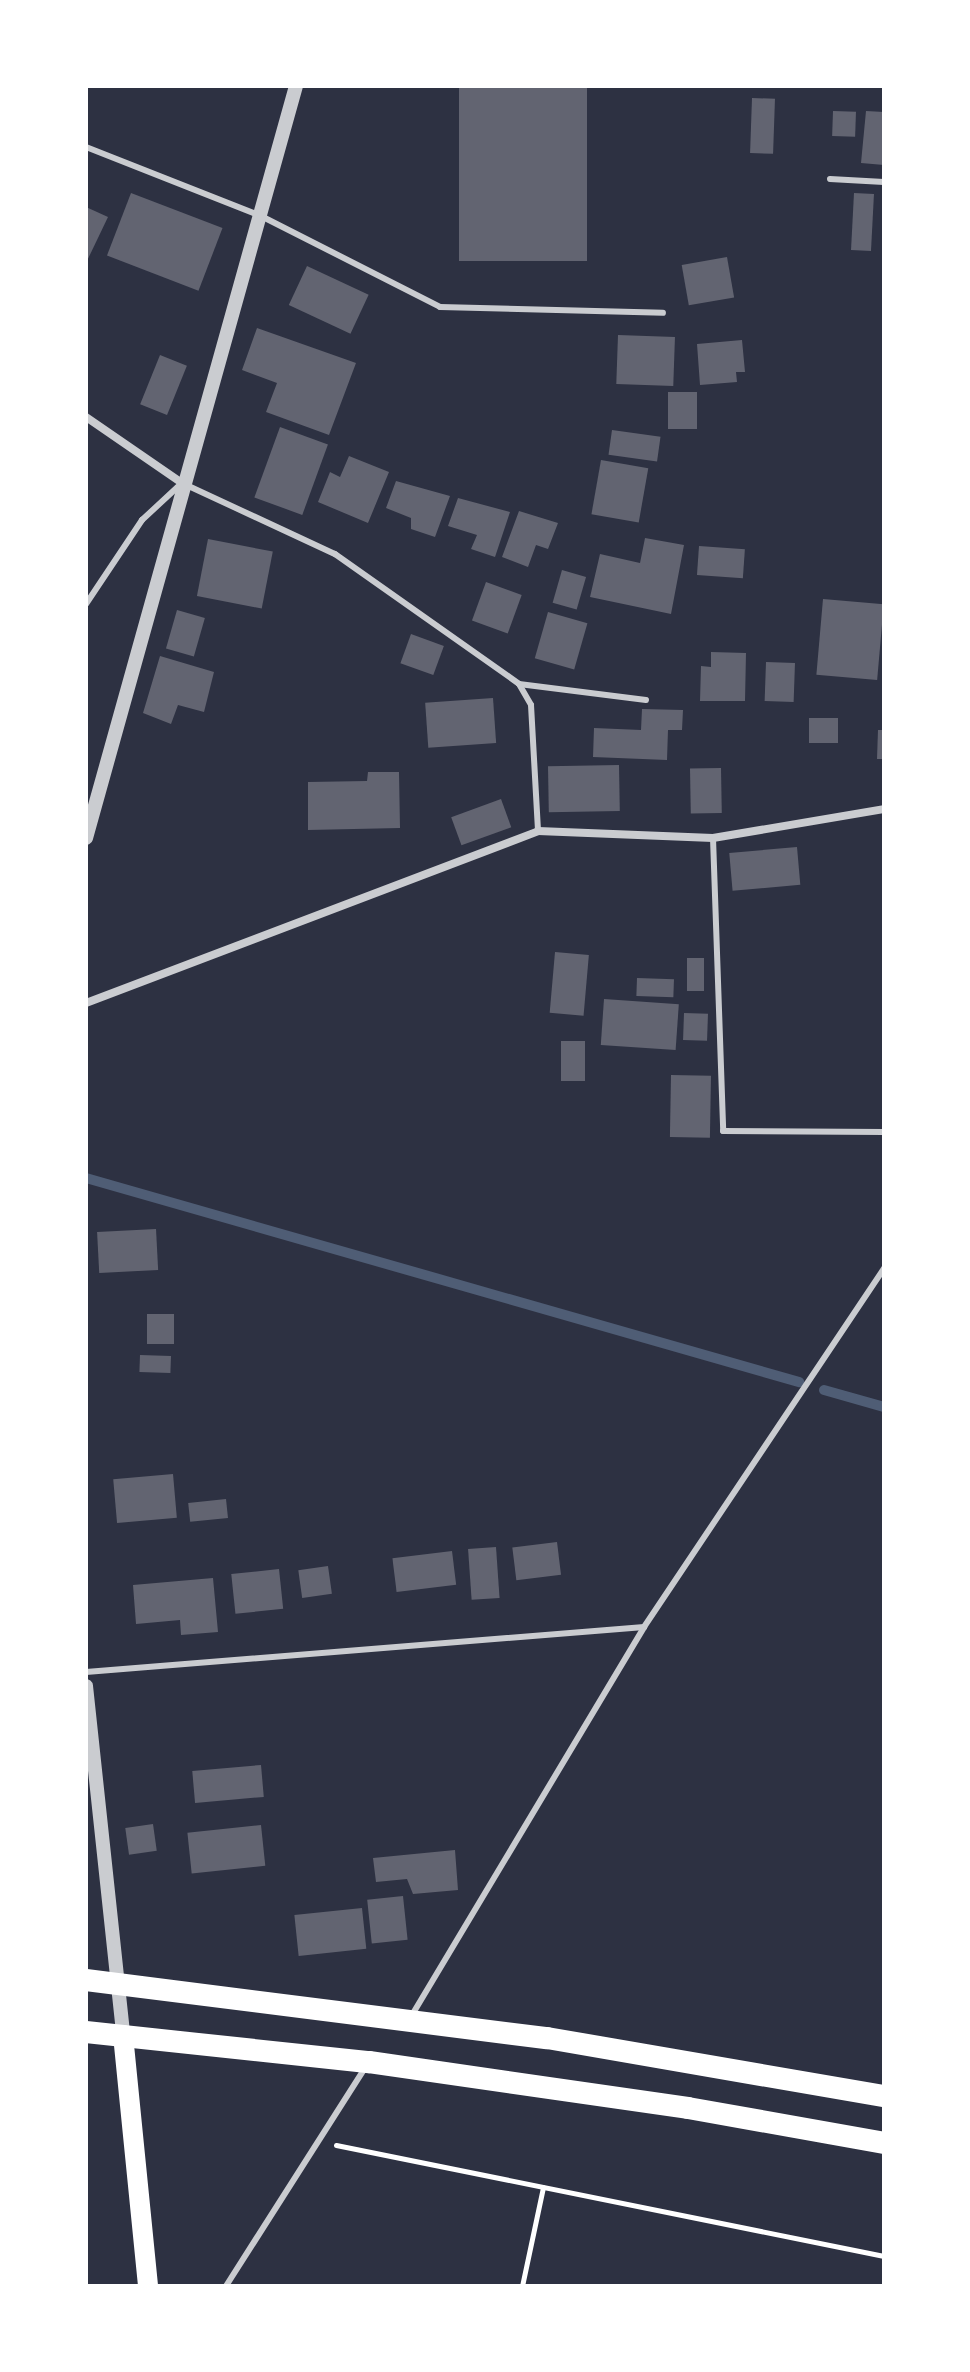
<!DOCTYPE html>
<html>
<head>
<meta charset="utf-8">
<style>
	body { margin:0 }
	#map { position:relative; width:970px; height:2372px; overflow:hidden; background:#2d3142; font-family:"Source Serif 4",serif }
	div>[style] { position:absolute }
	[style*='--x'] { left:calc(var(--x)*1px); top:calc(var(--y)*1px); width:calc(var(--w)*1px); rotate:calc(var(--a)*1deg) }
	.stream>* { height:10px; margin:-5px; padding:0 5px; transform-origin:5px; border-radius:5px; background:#4f5d75 }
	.building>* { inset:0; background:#626471; transform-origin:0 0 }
	.path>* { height:5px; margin:-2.5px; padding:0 2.5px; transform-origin:2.5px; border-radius:2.5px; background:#fff }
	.service>* { height:6px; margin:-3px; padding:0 3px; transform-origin:3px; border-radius:3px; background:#caccd0 }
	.minor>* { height:8px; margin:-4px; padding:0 4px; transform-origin:4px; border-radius:4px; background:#caccd0 }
	.tertiary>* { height:14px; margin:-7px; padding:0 7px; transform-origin:7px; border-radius:7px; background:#caccd0 }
	.primary>* { height:20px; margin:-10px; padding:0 10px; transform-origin:10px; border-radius:10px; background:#fff }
	.trunk>* { height:22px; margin:-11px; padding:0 11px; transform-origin:11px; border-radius:11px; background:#fff }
	span { translate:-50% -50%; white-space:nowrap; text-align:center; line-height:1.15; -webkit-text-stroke:6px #fff; paint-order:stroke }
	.frame { position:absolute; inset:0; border:88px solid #fff; pointer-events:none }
</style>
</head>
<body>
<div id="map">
	<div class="stream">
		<div style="--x:86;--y:1178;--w:742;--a:15.97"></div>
		<div style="--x:824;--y:1390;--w:62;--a:15.8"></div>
	</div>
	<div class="building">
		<div style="left:459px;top:86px;width:128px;height:175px"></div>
		<div style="left:752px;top:98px;width:23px;height:55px;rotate:2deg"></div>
		<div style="left:833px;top:111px;width:23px;height:25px;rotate:2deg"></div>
		<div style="clip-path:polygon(866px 111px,884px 112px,884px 165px,861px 163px)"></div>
		<div style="left:131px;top:193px;width:98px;height:67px;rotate:21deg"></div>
		<div style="left:854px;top:193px;width:20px;height:57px;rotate:3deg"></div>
		<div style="clip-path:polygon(86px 207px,108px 217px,86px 263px)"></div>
		<div style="left:727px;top:257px;width:41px;height:46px;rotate:80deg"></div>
		<div style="left:307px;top:266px;width:68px;height:43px;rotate:25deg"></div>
		<div style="clip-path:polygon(257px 328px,356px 363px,329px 435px,266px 412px,277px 383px,242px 370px)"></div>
		<div style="left:618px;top:335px;width:57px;height:49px;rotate:2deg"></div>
		<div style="clip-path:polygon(742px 340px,745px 372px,736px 372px,737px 382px,700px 385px,697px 344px)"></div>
		<div style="left:160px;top:355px;width:29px;height:53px;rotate:22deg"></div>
		<div style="left:668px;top:392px;width:29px;height:37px"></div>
		<div style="left:280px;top:427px;width:51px;height:75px;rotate:20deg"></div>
		<div style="left:612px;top:430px;width:49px;height:25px;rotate:8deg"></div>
		<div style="clip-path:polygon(349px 456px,389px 472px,368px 523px,318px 502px,330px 472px,340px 477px)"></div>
		<div style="left:601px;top:460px;width:48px;height:55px;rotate:10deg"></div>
		<div style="clip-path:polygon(396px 481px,450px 496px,435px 537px,411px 529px,411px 518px,386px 508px)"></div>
		<div style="clip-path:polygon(458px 498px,510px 512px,495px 557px,471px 549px,477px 535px,448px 526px)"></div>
		<div style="clip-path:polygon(519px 511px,558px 523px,548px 549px,536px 545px,528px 567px,502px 557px)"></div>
		<div style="clip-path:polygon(645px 538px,684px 545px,671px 614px,590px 597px,600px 554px,640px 563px)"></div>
		<div style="left:208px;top:539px;width:66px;height:58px;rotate:11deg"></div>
		<div style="left:699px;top:546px;width:46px;height:29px;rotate:4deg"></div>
		<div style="left:562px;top:570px;width:25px;height:34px;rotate:16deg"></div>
		<div style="left:486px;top:582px;width:38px;height:41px;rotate:20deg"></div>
		<div style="left:823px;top:599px;width:61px;height:76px;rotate:5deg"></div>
		<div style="left:177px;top:610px;width:29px;height:40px;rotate:16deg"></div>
		<div style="left:548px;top:612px;width:41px;height:48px;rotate:16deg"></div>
		<div style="left:411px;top:634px;width:35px;height:31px;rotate:20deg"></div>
		<div style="clip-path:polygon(711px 652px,746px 653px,745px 701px,700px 701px,701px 666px,711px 667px)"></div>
		<div style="clip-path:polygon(160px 656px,214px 672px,204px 712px,178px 705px,171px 724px,143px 713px)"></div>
		<div style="left:766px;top:662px;width:29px;height:39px;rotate:2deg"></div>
		<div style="left:493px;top:698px;width:45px;height:68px;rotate:86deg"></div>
		<div style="clip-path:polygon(642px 709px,683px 710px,682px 730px,668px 730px,667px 760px,593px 757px,594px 728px,641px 730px)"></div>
		<div style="left:809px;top:718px;width:29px;height:25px"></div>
		<div style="clip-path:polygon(878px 730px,884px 730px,884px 759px,877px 759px)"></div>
		<div style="left:619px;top:765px;width:46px;height:71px;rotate:89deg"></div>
		<div style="left:721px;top:768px;width:45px;height:31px;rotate:89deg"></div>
		<div style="clip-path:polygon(368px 772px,399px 772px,400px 828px,308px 830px,308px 782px,367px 781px)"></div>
		<div style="left:501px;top:799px;width:30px;height:53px;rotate:70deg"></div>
		<div style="left:797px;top:847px;width:38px;height:68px;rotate:85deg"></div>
		<div style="left:555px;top:952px;width:34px;height:61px;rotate:5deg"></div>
		<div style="left:687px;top:958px;width:17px;height:33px"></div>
		<div style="left:637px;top:978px;width:37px;height:18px;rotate:2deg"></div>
		<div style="left:604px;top:999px;width:75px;height:46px;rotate:4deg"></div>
		<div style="left:684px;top:1013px;width:24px;height:27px;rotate:2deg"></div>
		<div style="left:561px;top:1041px;width:24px;height:40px"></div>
		<div style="left:671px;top:1075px;width:40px;height:62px;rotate:1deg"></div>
		<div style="left:156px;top:1229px;width:41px;height:59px;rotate:87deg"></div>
		<div style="left:147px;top:1314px;width:27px;height:30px"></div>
		<div style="left:140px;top:1355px;width:31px;height:17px;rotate:2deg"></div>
		<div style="left:173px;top:1474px;width:44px;height:60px;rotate:85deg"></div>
		<div style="left:226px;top:1499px;width:19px;height:38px;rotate:84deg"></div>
		<div style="left:557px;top:1542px;width:33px;height:45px;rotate:83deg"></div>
		<div style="left:496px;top:1547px;width:51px;height:28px;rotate:86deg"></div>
		<div style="left:452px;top:1551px;width:34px;height:60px;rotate:83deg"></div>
		<div style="left:328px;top:1566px;width:28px;height:30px;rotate:82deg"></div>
		<div style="left:279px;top:1569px;width:40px;height:48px;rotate:84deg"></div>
		<div style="clip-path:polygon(213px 1578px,218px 1632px,181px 1635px,180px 1620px,136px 1624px,133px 1585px)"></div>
		<div style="left:261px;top:1765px;width:32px;height:69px;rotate:85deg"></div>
		<div style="left:153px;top:1824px;width:27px;height:28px;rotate:82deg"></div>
		<div style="left:261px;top:1825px;width:41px;height:74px;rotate:84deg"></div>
		<div style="clip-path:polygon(455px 1850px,458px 1890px,413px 1894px,407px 1879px,376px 1882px,373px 1858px)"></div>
		<div style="left:403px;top:1896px;width:44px;height:36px;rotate:84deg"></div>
		<div style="left:362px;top:1908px;width:41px;height:68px;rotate:84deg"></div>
	</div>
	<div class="path">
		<div style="--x:336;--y:2145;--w:559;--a:11.45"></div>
		<div style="--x:522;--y:2286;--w:101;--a:-78"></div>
	</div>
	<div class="service">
		<div style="--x:86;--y:147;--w:186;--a:21.5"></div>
		<div style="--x:259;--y:215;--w:203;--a:26.9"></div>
		<div style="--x:440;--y:307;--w:223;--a:1.5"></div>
		<div style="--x:830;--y:179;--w:54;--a:3.2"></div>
		<div style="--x:86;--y:604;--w:101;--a:-56.3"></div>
		<div style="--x:142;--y:520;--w:54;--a:-42.8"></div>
		<div style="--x:182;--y:483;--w:169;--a:24.9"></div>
		<div style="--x:335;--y:554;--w:225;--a:35.2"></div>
		<div style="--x:519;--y:684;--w:24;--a:60"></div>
		<div style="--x:531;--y:705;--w:126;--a:86.8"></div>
		<div style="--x:519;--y:684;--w:128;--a:7.2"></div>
		<div style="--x:713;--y:838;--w:293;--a:88"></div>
		<div style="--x:723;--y:1131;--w:161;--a:0.4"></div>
		<div style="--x:86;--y:1672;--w:560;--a:-4.61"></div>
		<div style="--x:412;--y:2015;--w:452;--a:-59.1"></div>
		<div style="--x:644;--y:1627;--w:432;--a:-56.2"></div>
		<div style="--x:226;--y:2286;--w:259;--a:-57.5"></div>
	</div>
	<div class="minor">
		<div style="--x:86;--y:417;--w:116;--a:34.5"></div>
		<div style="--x:86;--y:1003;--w:484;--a:-20.8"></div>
		<div style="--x:538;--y:831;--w:175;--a:2.3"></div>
		<div style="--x:713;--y:838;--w:173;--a:-9.6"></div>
	</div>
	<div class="tertiary">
		<div style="--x:86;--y:838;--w:781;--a:-74.4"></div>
		<div style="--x:86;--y:1686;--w:351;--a:83.9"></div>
	</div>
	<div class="primary">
		<div style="--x:123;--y:2035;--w:252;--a:84.3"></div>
	</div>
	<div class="trunk">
		<div style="--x:86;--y:1980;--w:465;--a:7.2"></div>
		<div style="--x:547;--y:2038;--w:342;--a:9.8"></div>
		<div style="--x:86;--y:2032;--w:285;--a:6.1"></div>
		<div style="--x:369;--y:2062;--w:322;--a:8.2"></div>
		<div style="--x:688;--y:2108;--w:199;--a:10.1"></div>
	</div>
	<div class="frame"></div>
</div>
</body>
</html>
